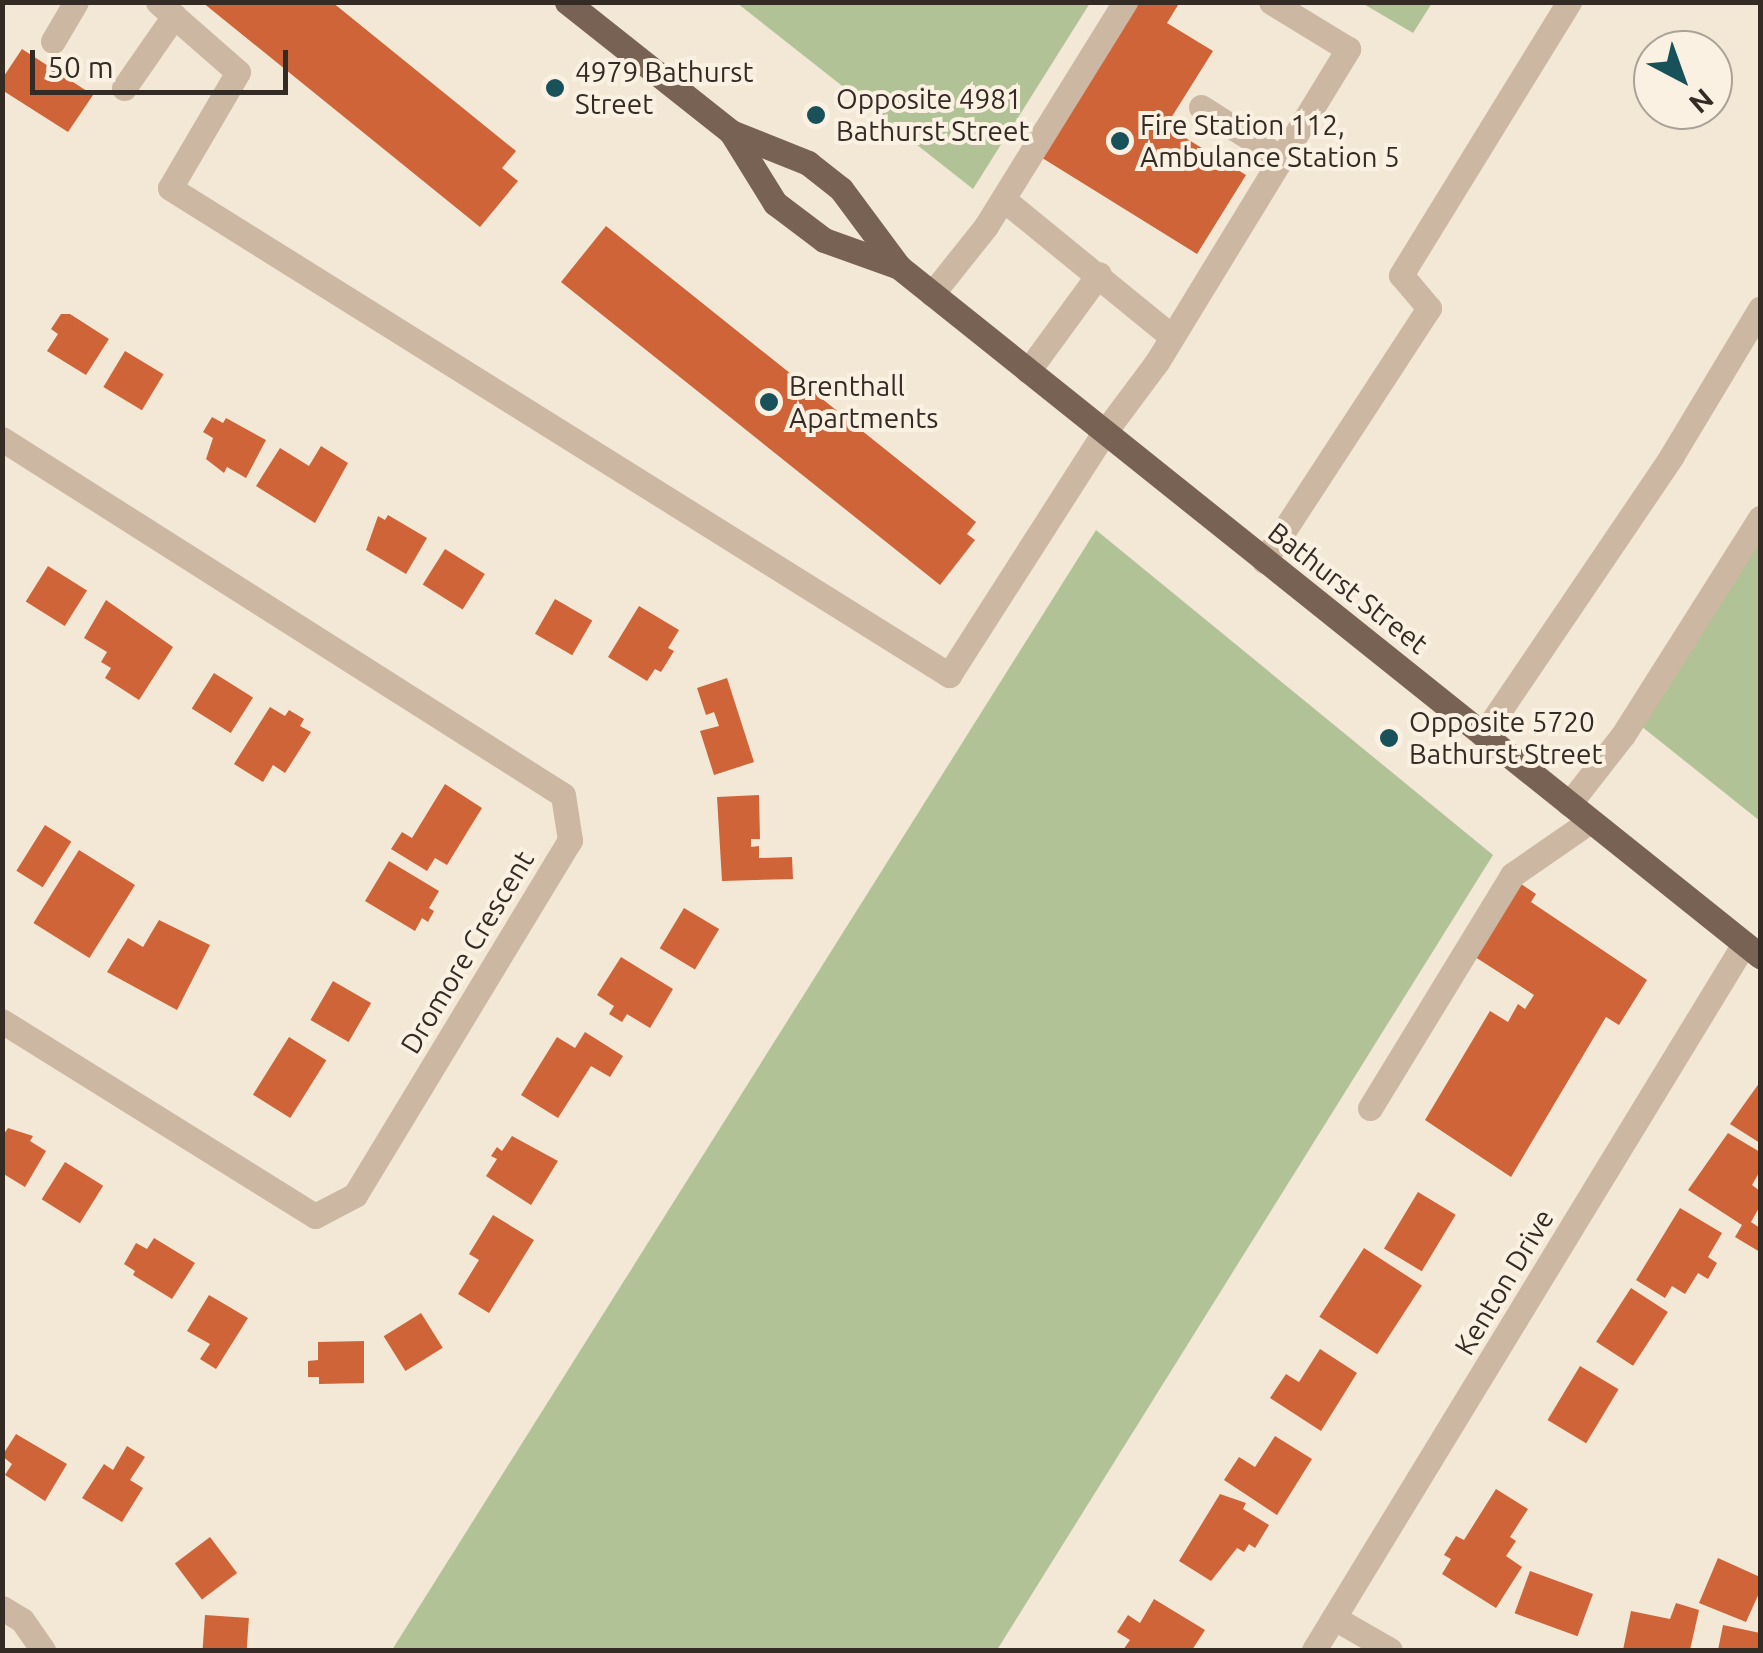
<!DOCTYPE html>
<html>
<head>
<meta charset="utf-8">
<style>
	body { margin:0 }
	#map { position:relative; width:1763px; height:1653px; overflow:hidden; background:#f3e7d6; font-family:Ubuntu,sans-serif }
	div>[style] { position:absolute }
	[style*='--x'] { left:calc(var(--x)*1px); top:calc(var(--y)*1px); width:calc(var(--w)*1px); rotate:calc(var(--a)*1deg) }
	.green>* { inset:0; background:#b1c296 }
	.building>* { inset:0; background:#cf6438; transform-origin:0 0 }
	.minor>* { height:25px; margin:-12.5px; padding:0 12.5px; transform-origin:12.5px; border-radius:12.5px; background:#cbb7a2 }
	.major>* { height:25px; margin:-12.5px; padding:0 12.5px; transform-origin:12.5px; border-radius:12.5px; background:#786254 }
	.dots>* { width:28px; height:28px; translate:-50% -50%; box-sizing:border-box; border:5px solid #faf1e3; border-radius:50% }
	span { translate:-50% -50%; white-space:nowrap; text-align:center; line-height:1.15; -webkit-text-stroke:8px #faf1e3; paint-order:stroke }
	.poi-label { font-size:28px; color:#352b25 }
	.left { translate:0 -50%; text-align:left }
	.street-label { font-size:28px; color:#352b25 }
	.frame { position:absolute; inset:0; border:5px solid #352b25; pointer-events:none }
	.north { position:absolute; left:1633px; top:30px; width:100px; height:100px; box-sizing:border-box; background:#faf1e3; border:2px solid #aba297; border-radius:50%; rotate:139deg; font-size:28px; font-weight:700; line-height:40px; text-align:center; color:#352b25 }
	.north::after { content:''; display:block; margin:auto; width:35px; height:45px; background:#185159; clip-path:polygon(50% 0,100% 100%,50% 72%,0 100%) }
	.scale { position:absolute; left:30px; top:50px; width:258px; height:45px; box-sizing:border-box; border:5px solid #352b25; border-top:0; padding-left:12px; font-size:30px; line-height:35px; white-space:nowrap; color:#352b25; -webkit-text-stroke:8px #faf1e3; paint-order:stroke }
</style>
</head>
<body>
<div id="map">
	<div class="green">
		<div style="clip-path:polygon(737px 3px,1090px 3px,973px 189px)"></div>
		<div style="clip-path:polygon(1362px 3px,1432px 3px,1413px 33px)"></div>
		<div style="clip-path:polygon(1096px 530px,1493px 855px,997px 1650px,392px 1650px)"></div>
		<div style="clip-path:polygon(1760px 536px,1760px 821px,1641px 726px)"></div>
	</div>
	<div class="building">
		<div style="clip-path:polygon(202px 2px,332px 2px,516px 151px,502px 168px,518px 181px,480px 227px)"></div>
		<div style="clip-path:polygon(1134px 2px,1178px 5px,1167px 23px,1213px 51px,1166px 126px,1246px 175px,1197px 254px,1039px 156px)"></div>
		<div style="clip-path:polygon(22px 49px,93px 95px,68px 132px,2px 90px,2px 79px)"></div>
		<div style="clip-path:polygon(606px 226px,976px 522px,967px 534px,975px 540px,940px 585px,561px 282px)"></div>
		<div style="clip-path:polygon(61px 314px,70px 314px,109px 339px,86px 375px,47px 351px,58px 334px,51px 329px)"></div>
		<div style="left:125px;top:351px;width:45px;height:42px;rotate:31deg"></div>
		<div style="clip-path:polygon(212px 417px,223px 423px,226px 418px,266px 440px,246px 478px,227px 467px,224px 473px,206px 459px,213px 438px,203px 432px)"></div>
		<div style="clip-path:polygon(321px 446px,348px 463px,315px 523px,256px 486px,280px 448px,309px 466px)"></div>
		<div style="clip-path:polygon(388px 515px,427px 538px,406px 574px,366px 550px,378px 516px,385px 520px)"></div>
		<div style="left:445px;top:549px;width:47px;height:42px;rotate:32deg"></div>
		<div style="left:48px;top:566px;width:46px;height:42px;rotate:32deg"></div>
		<div style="left:555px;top:599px;width:43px;height:40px;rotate:30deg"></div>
		<div style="clip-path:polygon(106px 600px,173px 647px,139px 700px,105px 678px,111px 668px,101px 662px,107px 652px,84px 638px)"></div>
		<div style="clip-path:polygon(639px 606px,679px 630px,668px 648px,674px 651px,661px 672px,655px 669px,647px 681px,608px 657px)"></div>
		<div style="left:214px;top:673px;width:46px;height:42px;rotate:32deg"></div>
		<div style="clip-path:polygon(727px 678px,754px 762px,714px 775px,700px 731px,719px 726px,714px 712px,706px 715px,697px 688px)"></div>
		<div style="clip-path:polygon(270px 707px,285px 716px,289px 710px,304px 719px,300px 726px,311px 732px,285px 773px,273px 765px,263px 782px,234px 764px)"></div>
		<div style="clip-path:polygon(445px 784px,482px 808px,447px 865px,435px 858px,427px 871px,391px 849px,402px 832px,412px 838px)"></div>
		<div style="clip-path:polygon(759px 795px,760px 839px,751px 839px,751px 847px,759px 846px,759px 858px,792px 857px,793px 879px,722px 881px,717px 797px)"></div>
		<div style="left:45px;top:825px;width:31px;height:54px;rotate:32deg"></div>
		<div style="left:79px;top:850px;width:66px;height:86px;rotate:32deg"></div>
		<div style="clip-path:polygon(389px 861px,439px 891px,429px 908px,434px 911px,428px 922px,422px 918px,415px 931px,365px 901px)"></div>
		<div style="clip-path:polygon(1518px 882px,1536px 894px,1531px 902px,1647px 980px,1619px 1025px,1606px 1017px,1511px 1177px,1425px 1120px,1490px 1011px,1508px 1022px,1518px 1004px,1525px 1009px,1534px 995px,1472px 955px)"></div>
		<div style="left:684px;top:908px;width:41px;height:47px;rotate:31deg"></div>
		<div style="clip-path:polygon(159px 920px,210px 945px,177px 1010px,107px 972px,128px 938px,143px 947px)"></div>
		<div style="clip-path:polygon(621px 957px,673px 989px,650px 1028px,627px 1014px,622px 1022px,609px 1014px,614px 1006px,597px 995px)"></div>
		<div style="left:333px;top:981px;width:44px;height:45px;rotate:30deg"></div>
		<div style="clip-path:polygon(585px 1032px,623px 1056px,610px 1077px,591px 1066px,558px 1118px,521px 1095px,557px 1037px,575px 1048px)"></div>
		<div style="left:289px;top:1037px;width:44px;height:68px;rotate:32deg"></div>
		<div style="clip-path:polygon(1760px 1082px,1760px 1143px,1730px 1124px)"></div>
		<div style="clip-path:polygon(8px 1128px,33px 1136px,30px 1141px,46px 1151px,25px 1187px,2px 1173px,2px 1137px)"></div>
		<div style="clip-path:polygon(1728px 1133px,1760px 1152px,1760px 1171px,1752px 1185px,1760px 1191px,1760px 1206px,1751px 1222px,1760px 1228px,1760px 1252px,1735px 1237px,1742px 1225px,1688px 1190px)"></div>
		<div style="clip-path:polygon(512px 1136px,558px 1161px,531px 1205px,486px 1176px,497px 1159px,491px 1156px,497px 1147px,502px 1151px)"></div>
		<div style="left:65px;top:1162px;width:45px;height:44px;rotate:32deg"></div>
		<div style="left:1418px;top:1192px;width:44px;height:66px;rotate:31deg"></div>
		<div style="clip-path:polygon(1680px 1208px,1722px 1233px,1708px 1257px,1717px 1263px,1708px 1279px,1698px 1273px,1685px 1294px,1672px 1286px,1665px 1298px,1636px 1280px)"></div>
		<div style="clip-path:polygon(493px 1215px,534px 1240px,489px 1313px,458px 1294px,479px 1260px,469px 1254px)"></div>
		<div style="clip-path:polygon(154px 1238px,195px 1263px,172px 1299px,133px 1275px,135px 1271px,124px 1264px,136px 1243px,147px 1249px)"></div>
		<div style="left:1364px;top:1248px;width:69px;height:82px;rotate:33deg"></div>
		<div style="left:1631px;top:1288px;width:44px;height:64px;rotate:33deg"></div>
		<div style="clip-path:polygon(209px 1295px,248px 1318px,216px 1369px,200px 1359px,210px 1344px,187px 1331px)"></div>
		<div style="left:421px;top:1313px;width:41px;height:44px;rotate:58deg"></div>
		<div style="clip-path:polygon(364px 1341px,364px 1383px,319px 1384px,319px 1377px,308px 1377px,308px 1361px,318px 1360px,318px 1342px)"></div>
		<div style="clip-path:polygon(1320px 1349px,1357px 1373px,1321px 1431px,1270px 1398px,1286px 1374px,1299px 1382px)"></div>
		<div style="left:1580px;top:1366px;width:45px;height:63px;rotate:31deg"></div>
		<div style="clip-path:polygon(16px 1434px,67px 1464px,45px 1501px,5px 1475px,12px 1464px,2px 1456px)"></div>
		<div style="clip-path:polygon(1275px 1436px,1312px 1459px,1277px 1515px,1224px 1480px,1239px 1457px,1255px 1467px)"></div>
		<div style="clip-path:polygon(127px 1446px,145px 1457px,130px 1480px,143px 1488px,122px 1522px,82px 1498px,104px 1464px,113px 1470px)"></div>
		<div style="clip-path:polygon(1496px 1489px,1528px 1509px,1510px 1537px,1516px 1541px,1506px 1556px,1522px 1567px,1496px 1608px,1442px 1574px,1451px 1559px,1444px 1555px,1456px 1536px,1464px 1540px)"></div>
		<div style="clip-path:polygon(1220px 1494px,1246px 1503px,1243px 1509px,1269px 1525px,1255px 1548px,1249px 1544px,1244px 1552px,1237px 1548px,1211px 1581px,1179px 1561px)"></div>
		<div style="left:210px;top:1537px;width:45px;height:44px;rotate:53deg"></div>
		<div style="clip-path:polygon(1718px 1558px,1760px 1577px,1760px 1591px,1746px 1622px,1699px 1603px)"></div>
		<div style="left:1530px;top:1571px;width:67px;height:45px;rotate:20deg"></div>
		<div style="clip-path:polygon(1154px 1599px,1205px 1630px,1192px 1650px,1123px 1650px,1130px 1640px,1117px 1632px,1128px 1615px,1140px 1623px)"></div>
		<div style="clip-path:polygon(1676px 1603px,1699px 1610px,1690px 1650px,1623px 1650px,1631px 1611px,1670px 1619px)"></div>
		<div style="left:205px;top:1615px;width:44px;height:35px;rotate:4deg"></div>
		<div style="clip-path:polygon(1723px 1625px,1760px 1633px,1760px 1650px,1718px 1650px)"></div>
	</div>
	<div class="minor">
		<div style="--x:158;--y:2;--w:106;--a:41.2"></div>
		<div style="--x:238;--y:72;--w:134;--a:120.4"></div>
		<div style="--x:170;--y:188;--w:919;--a:32.01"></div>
		<div style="--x:949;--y:675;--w:287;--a:-57.4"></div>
		<div style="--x:1104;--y:433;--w:89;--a:-53.3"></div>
		<div style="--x:1157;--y:362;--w:367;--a:-58.6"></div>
		<div style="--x:1348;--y:49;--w:90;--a:-148.6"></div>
		<div style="--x:53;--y:41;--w:45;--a:-59.5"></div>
		<div style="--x:124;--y:88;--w:88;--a:-55.2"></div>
		<div style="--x:1201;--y:107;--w:95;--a:32.5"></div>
		<div style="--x:1003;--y:199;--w:218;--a:39.2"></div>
		<div style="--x:932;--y:294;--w:87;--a:-51.5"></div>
		<div style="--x:986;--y:226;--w:264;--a:-58.2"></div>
		<div style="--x:1028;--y:371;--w:120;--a:-53.8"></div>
		<div style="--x:2;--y:439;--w:664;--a:32.4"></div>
		<div style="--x:563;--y:795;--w:46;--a:81.2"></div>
		<div style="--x:570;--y:840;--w:415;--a:121.2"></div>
		<div style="--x:355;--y:1195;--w:45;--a:152.3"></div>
		<div style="--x:315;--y:1216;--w:369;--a:-148.1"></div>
		<div style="--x:1264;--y:561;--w:302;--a:-56.9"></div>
		<div style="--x:1429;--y:308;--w:43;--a:-130.3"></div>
		<div style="--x:1401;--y:275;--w:321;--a:-58.4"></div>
		<div style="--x:1483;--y:735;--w:336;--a:-55.9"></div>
		<div style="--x:1671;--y:457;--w:173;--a:-59"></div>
		<div style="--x:1569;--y:804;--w:88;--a:-52"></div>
		<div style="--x:1623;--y:735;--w:257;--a:-57.7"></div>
		<div style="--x:1370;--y:1108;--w:273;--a:-58.6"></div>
		<div style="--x:1512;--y:875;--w:95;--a:-34.7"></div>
		<div style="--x:2;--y:1608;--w:23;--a:31"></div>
		<div style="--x:22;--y:1620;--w:37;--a:55"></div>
		<div style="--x:1336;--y:1619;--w:62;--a:29.9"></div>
		<div style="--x:1314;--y:1650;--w:827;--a:-58.66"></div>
	</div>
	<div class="major">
		<div style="--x:567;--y:2;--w:209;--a:38.4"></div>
		<div style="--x:731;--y:132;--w:83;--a:21.9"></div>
		<div style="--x:808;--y:163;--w:42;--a:38.2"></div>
		<div style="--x:841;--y:189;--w:97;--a:53.4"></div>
		<div style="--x:899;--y:267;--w:1103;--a:38.67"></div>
		<div style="--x:731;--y:132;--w:84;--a:58.2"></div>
		<div style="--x:775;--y:203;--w:61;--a:37.1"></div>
		<div style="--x:824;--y:240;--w:80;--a:19.8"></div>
	</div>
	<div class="dots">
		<div style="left:555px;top:88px;background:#185159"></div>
		<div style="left:816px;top:115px;background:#185159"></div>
		<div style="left:1120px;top:141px;background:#185159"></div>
		<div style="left:769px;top:402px;background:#185159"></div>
		<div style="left:1389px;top:738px;background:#185159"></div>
	</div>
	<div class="poi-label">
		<span class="left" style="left:575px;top:88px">4979 Bathurst<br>Street</span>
		<span class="left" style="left:836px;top:115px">Opposite 4981<br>Bathurst Street</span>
		<span class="left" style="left:1140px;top:141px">Fire Station 112,<br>Ambulance Station 5</span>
		<span class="left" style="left:789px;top:402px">Brenthall<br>Apartments</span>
		<span class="left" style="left:1409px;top:738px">Opposite 5720<br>Bathurst Street</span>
	</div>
	<div class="street-label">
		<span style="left:1348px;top:588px;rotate:38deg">Bathurst Street</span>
		<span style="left:467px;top:952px;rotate:-59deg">Dromore Crescent</span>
		<span style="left:1504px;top:1282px;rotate:-59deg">Kenton Drive</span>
	</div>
	<div class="frame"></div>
	<div class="north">N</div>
	<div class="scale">50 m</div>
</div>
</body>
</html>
